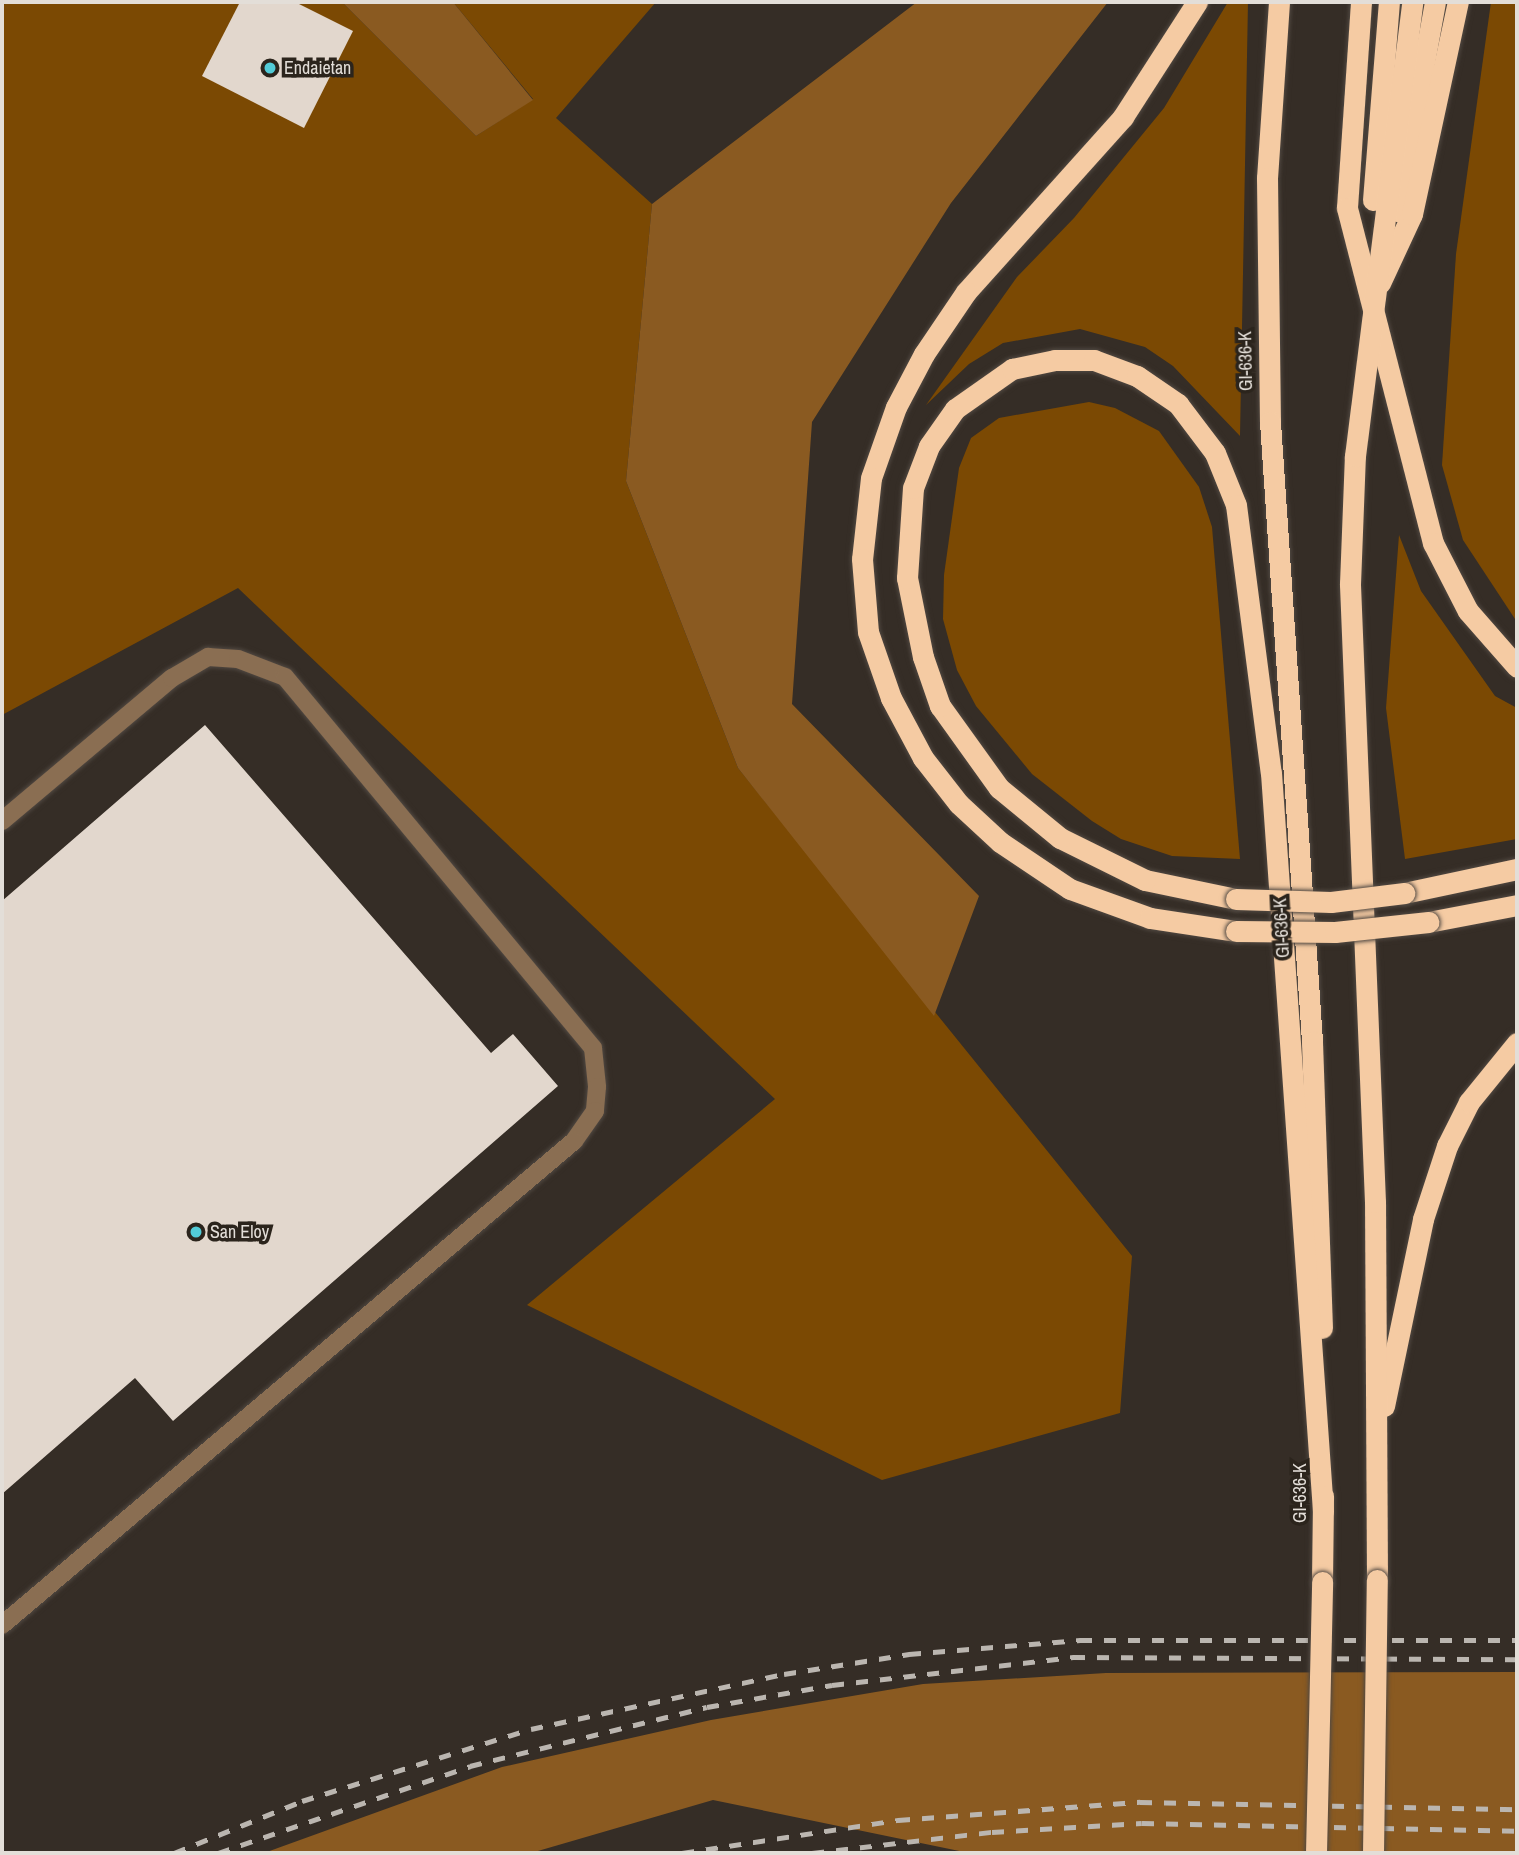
<!DOCTYPE html>
<html>
<head>
<meta charset="utf-8">
<style>
	body { margin:0 }
	#map { position:relative; width:1519px; height:1855px; overflow:hidden; background:#352d26; font-family:"Archivo Narrow",sans-serif }
	div>[style] { position:absolute }
	[style*='--x'] { left:calc(var(--x)*1px); top:calc(var(--y)*1px); width:calc(var(--w)*1px); rotate:calc(var(--a)*1deg) }
	.green>* { inset:0; background:#7b4903 }
	.forest>* { inset:0; background:#8a5a21 }
	.building>* { inset:0; background:#e2d7cd }
	.roads { filter:drop-shadow(0 0 2px #514942) drop-shadow(0 0 2px #514942) }
	.minor>* { height:18px; margin:-9px; padding:0 9px; transform-origin:9px; border-radius:9px; background:#8a6e52 }
	.highway>* { height:21px; margin:-10.5px; padding:0 10.5px; transform-origin:10.5px; border-radius:10.5px; background:#f5cba3 }
	.rail>* { height:5px; margin-top:-2.5px; transform-origin:0; background:repeating-linear-gradient(90deg,#bbb6b0 0 12px,transparent 0 24px) }
	.bridges { filter:drop-shadow(0 0 2px #514942) drop-shadow(0 0 2px #514942) }
	.highway-bridge>* { height:21px; margin:-10.5px; padding:0 10.5px; transform-origin:10.5px; border-radius:10.5px; background:#f5cba3 }
	.dots>* { width:19px; height:19px; translate:-50% -50%; box-sizing:border-box; border:4px solid #2b241c; border-radius:50% }
	span { translate:-50% -50%; white-space:nowrap; text-align:center; line-height:1.15; -webkit-text-stroke:7px #2b241c; paint-order:stroke }
	.poi-label { font-size:18px; color:#e3ded8 }
	.left { translate:0 -50%; text-align:left }
	.street-label { font-size:18px; color:#e3ded8 }
	.frame { position:absolute; inset:0; border:4px solid #e3ded8; pointer-events:none }
</style>
</head>
<body>
<div id="map">
	<div class="green">
		<div style="clip-path:polygon(6px 2px,342px 2px,476px 136px,533px 99px,453px 2px,656px 2px,556px 118px,652px 204px,626px 481px,738px 768px,1132px 1256px,1120px 1413px,882px 1480px,527px 1305px,775px 1099px,238px 588px,2px 715px,2px 7px)"></div>
		<div style="clip-path:polygon(1228px 2px,1248px 2px,1240px 436px,1173px 366px,1145px 347px,1080px 329px,1003px 343px,969px 364px,926px 405px,1017px 277px,1074px 218px,1164px 108px)"></div>
		<div style="clip-path:polygon(1491px 2px,1517px 2px,1517px 622px,1463px 540px,1442px 465px,1456px 254px)"></div>
		<div style="clip-path:polygon(1089px 402px,1115px 408px,1159px 431px,1199px 487px,1212px 527px,1240px 859px,1172px 856px,1121px 839px,1092px 821px,1032px 774px,976px 706px,957px 670px,943px 619px,944px 575px,959px 468px,971px 438px,999px 418px)"></div>
		<div style="clip-path:polygon(1399px 535px,1421px 591px,1495px 696px,1517px 708px,1517px 839px,1405px 859px,1386px 708px)"></div>
	</div>
	<div class="forest">
		<div style="clip-path:polygon(342px 2px,453px 2px,533px 100px,476px 136px)"></div>
		<div style="clip-path:polygon(917px 2px,1108px 2px,951px 203px,812px 422px,792px 704px,979px 896px,934px 1016px,738px 768px,626px 481px,652px 204px)"></div>
		<div style="clip-path:polygon(1517px 1672px,1517px 1853px,969px 1853px,713px 1800px,531px 1853px,264px 1853px,502px 1767px,711px 1720px,923px 1684px,1106px 1673px)"></div>
	</div>
	<div class="building">
		<div style="clip-path:polygon(240px 2px,295px 2px,353px 31px,304px 128px,202px 76px)"></div>
		<div style="clip-path:polygon(205px 725px,491px 1053px,513px 1034px,558px 1086px,173px 1421px,135px 1378px,2px 1494px,2px 901px)"></div>
	</div>
	<div class="roads">
		<div class="minor">
			<div style="--x:2;--y:821;--w:222;--a:-40.1"></div>
			<div style="--x:172;--y:678;--w:42;--a:-30.3"></div>
			<div style="--x:208;--y:657;--w:30;--a:4"></div>
			<div style="--x:238;--y:659;--w:50;--a:21"></div>
			<div style="--x:285;--y:677;--w:482;--a:50.3"></div>
			<div style="--x:593;--y:1048;--w:39;--a:84"></div>
			<div style="--x:597;--y:1087;--w:24;--a:95"></div>
			<div style="--x:595;--y:1111;--w:37;--a:125"></div>
			<div style="--x:574;--y:1141;--w:749;--a:139.76"></div>
		</div>
		<div class="highway">
			<div style="--x:1197;--y:2;--w:137;--a:122.8"></div>
			<div style="--x:1123;--y:117;--w:235;--a:131.9"></div>
			<div style="--x:966;--y:292;--w:75;--a:124.1"></div>
			<div style="--x:924;--y:354;--w:60;--a:117.8"></div>
			<div style="--x:896;--y:407;--w:75;--a:109.4"></div>
			<div style="--x:871;--y:478;--w:81;--a:96.3"></div>
			<div style="--x:862;--y:559;--w:73;--a:85.3"></div>
			<div style="--x:868;--y:632;--w:70;--a:70.8"></div>
			<div style="--x:891;--y:698;--w:68;--a:61.9"></div>
			<div style="--x:923;--y:758;--w:58;--a:52"></div>
			<div style="--x:959;--y:804;--w:56;--a:42.8"></div>
			<div style="--x:1000;--y:842;--w:84;--a:33.9"></div>
			<div style="--x:1070;--y:889;--w:85;--a:19.9"></div>
			<div style="--x:1150;--y:918;--w:87;--a:8.6"></div>
			<div style="--x:1279;--y:2;--w:176;--a:93.9"></div>
			<div style="--x:1267;--y:178;--w:244;--a:89.3"></div>
			<div style="--x:1270;--y:422;--w:621;--a:86.12"></div>
			<div style="--x:1312;--y:1042;--w:286;--a:88"></div>
			<div style="--x:1361;--y:2;--w:206;--a:93.9"></div>
			<div style="--x:1347;--y:208;--w:346;--a:75.6"></div>
			<div style="--x:1433;--y:543;--w:76;--a:62.8"></div>
			<div style="--x:1468;--y:611;--w:74;--a:48.8"></div>
			<div style="--x:1373;--y:200;--w:199;--a:-85.4"></div>
			<div style="--x:1397;--y:211;--w:212;--a:-79.7"></div>
			<div style="--x:1380;--y:283;--w:76;--a:-65.1"></div>
			<div style="--x:1412;--y:214;--w:217;--a:-77.8"></div>
			<div style="--x:1404;--y:893;--w:116;--a:-12"></div>
			<div style="--x:1236;--y:899;--w:93;--a:-168.2"></div>
			<div style="--x:1145;--y:880;--w:95;--a:-153.7"></div>
			<div style="--x:1060;--y:838;--w:79;--a:-140.7"></div>
			<div style="--x:999;--y:788;--w:101;--a:-125.7"></div>
			<div style="--x:940;--y:706;--w:52;--a:-109.1"></div>
			<div style="--x:923;--y:657;--w:81;--a:-101.4"></div>
			<div style="--x:907;--y:578;--w:90;--a:-86.2"></div>
			<div style="--x:913;--y:488;--w:45;--a:-69.1"></div>
			<div style="--x:929;--y:446;--w:45;--a:-54.9"></div>
			<div style="--x:955;--y:409;--w:70;--a:-35.1"></div>
			<div style="--x:1012;--y:369;--w:44;--a:-11.8"></div>
			<div style="--x:1055;--y:360;--w:39;--a:0"></div>
			<div style="--x:1094;--y:360;--w:46;--a:20.4"></div>
			<div style="--x:1137;--y:376;--w:50;--a:34.3"></div>
			<div style="--x:1178;--y:404;--w:61;--a:52.9"></div>
			<div style="--x:1215;--y:453;--w:56;--a:68"></div>
			<div style="--x:1236;--y:505;--w:270;--a:82.6"></div>
			<div style="--x:1271;--y:773;--w:740;--a:85.97"></div>
			<div style="--x:1428;--y:922;--w:91;--a:-10.8"></div>
			<div style="--x:1384;--y:1406;--w:191;--a:-78.2"></div>
			<div style="--x:1423;--y:1219;--w:77;--a:-71.8"></div>
			<div style="--x:1447;--y:1146;--w:49;--a:-63.4"></div>
			<div style="--x:1469;--y:1102;--w:76;--a:-50.9"></div>
			<div style="--x:1377;--y:1580;--w:378;--a:-90.3"></div>
			<div style="--x:1375;--y:1202;--w:619;--a:-92.32"></div>
			<div style="--x:1350;--y:584;--w:128;--a:-87.8"></div>
			<div style="--x:1355;--y:456;--w:458;--a:-82.8"></div>
			<div style="--x:1322;--y:1582;--w:86;--a:-89.3"></div>
		</div>
	</div>
	<div class="rail">
		<div style="--x:174;--y:1853;--w:138;--a:-22.1"></div>
		<div style="--x:302;--y:1801;--w:240;--a:-17.5"></div>
		<div style="--x:531;--y:1729;--w:259;--a:-12.3"></div>
		<div style="--x:784;--y:1674;--w:127;--a:-9.1"></div>
		<div style="--x:909;--y:1654;--w:172;--a:-4.7"></div>
		<div style="--x:1080;--y:1640;--w:437;--a:0"></div>
		<div style="--x:218;--y:1853;--w:267;--a:-19"></div>
		<div style="--x:470;--y:1766;--w:244;--a:-14"></div>
		<div style="--x:707;--y:1707;--w:127;--a:-10"></div>
		<div style="--x:832;--y:1685;--w:243;--a:-6.6"></div>
		<div style="--x:1073;--y:1657;--w:444;--a:0.3"></div>
		<div style="--x:682;--y:1853;--w:219;--a:-8.7"></div>
		<div style="--x:898;--y:1820;--w:243;--a:-4.3"></div>
		<div style="--x:1140;--y:1802;--w:377;--a:1.1"></div>
		<div style="--x:812;--y:1853;--w:181;--a:-6.7"></div>
		<div style="--x:992;--y:1832;--w:150;--a:-3.4"></div>
		<div style="--x:1142;--y:1823;--w:375;--a:1.2"></div>
	</div>
	<div class="bridges">
		<div class="highway-bridge">
			<div style="--x:1236;--y:899;--w:95;--a:1.8"></div>
			<div style="--x:1331;--y:902;--w:74;--a:-7"></div>
			<div style="--x:1236;--y:931;--w:99;--a:0.6"></div>
			<div style="--x:1335;--y:932;--w:94;--a:-6.1"></div>
			<div style="--x:1316;--y:1853;--w:271;--a:-88.7"></div>
			<div style="--x:1373;--y:1853;--w:273;--a:-89.2"></div>
		</div>
	</div>
	<div class="dots">
		<div style="left:270px;top:68px;background:#52cbd7"></div>
		<div style="left:196px;top:1232px;background:#52cbd7"></div>
	</div>
	<div class="poi-label">
		<span class="left" style="left:284px;top:68px">Endaietan</span>
		<span class="left" style="left:210px;top:1232px">San Eloy</span>
	</div>
	<div class="street-label">
		<span style="left:1246px;top:361px;rotate:-91deg">GI-636-K</span>
		<span style="left:1282px;top:928px;rotate:-93deg">GI-636-K</span>
		<span style="left:1300px;top:1493px;rotate:-90deg">GI-636-K</span>
	</div>
	<div class="frame"></div>
</div>
</body>
</html>
